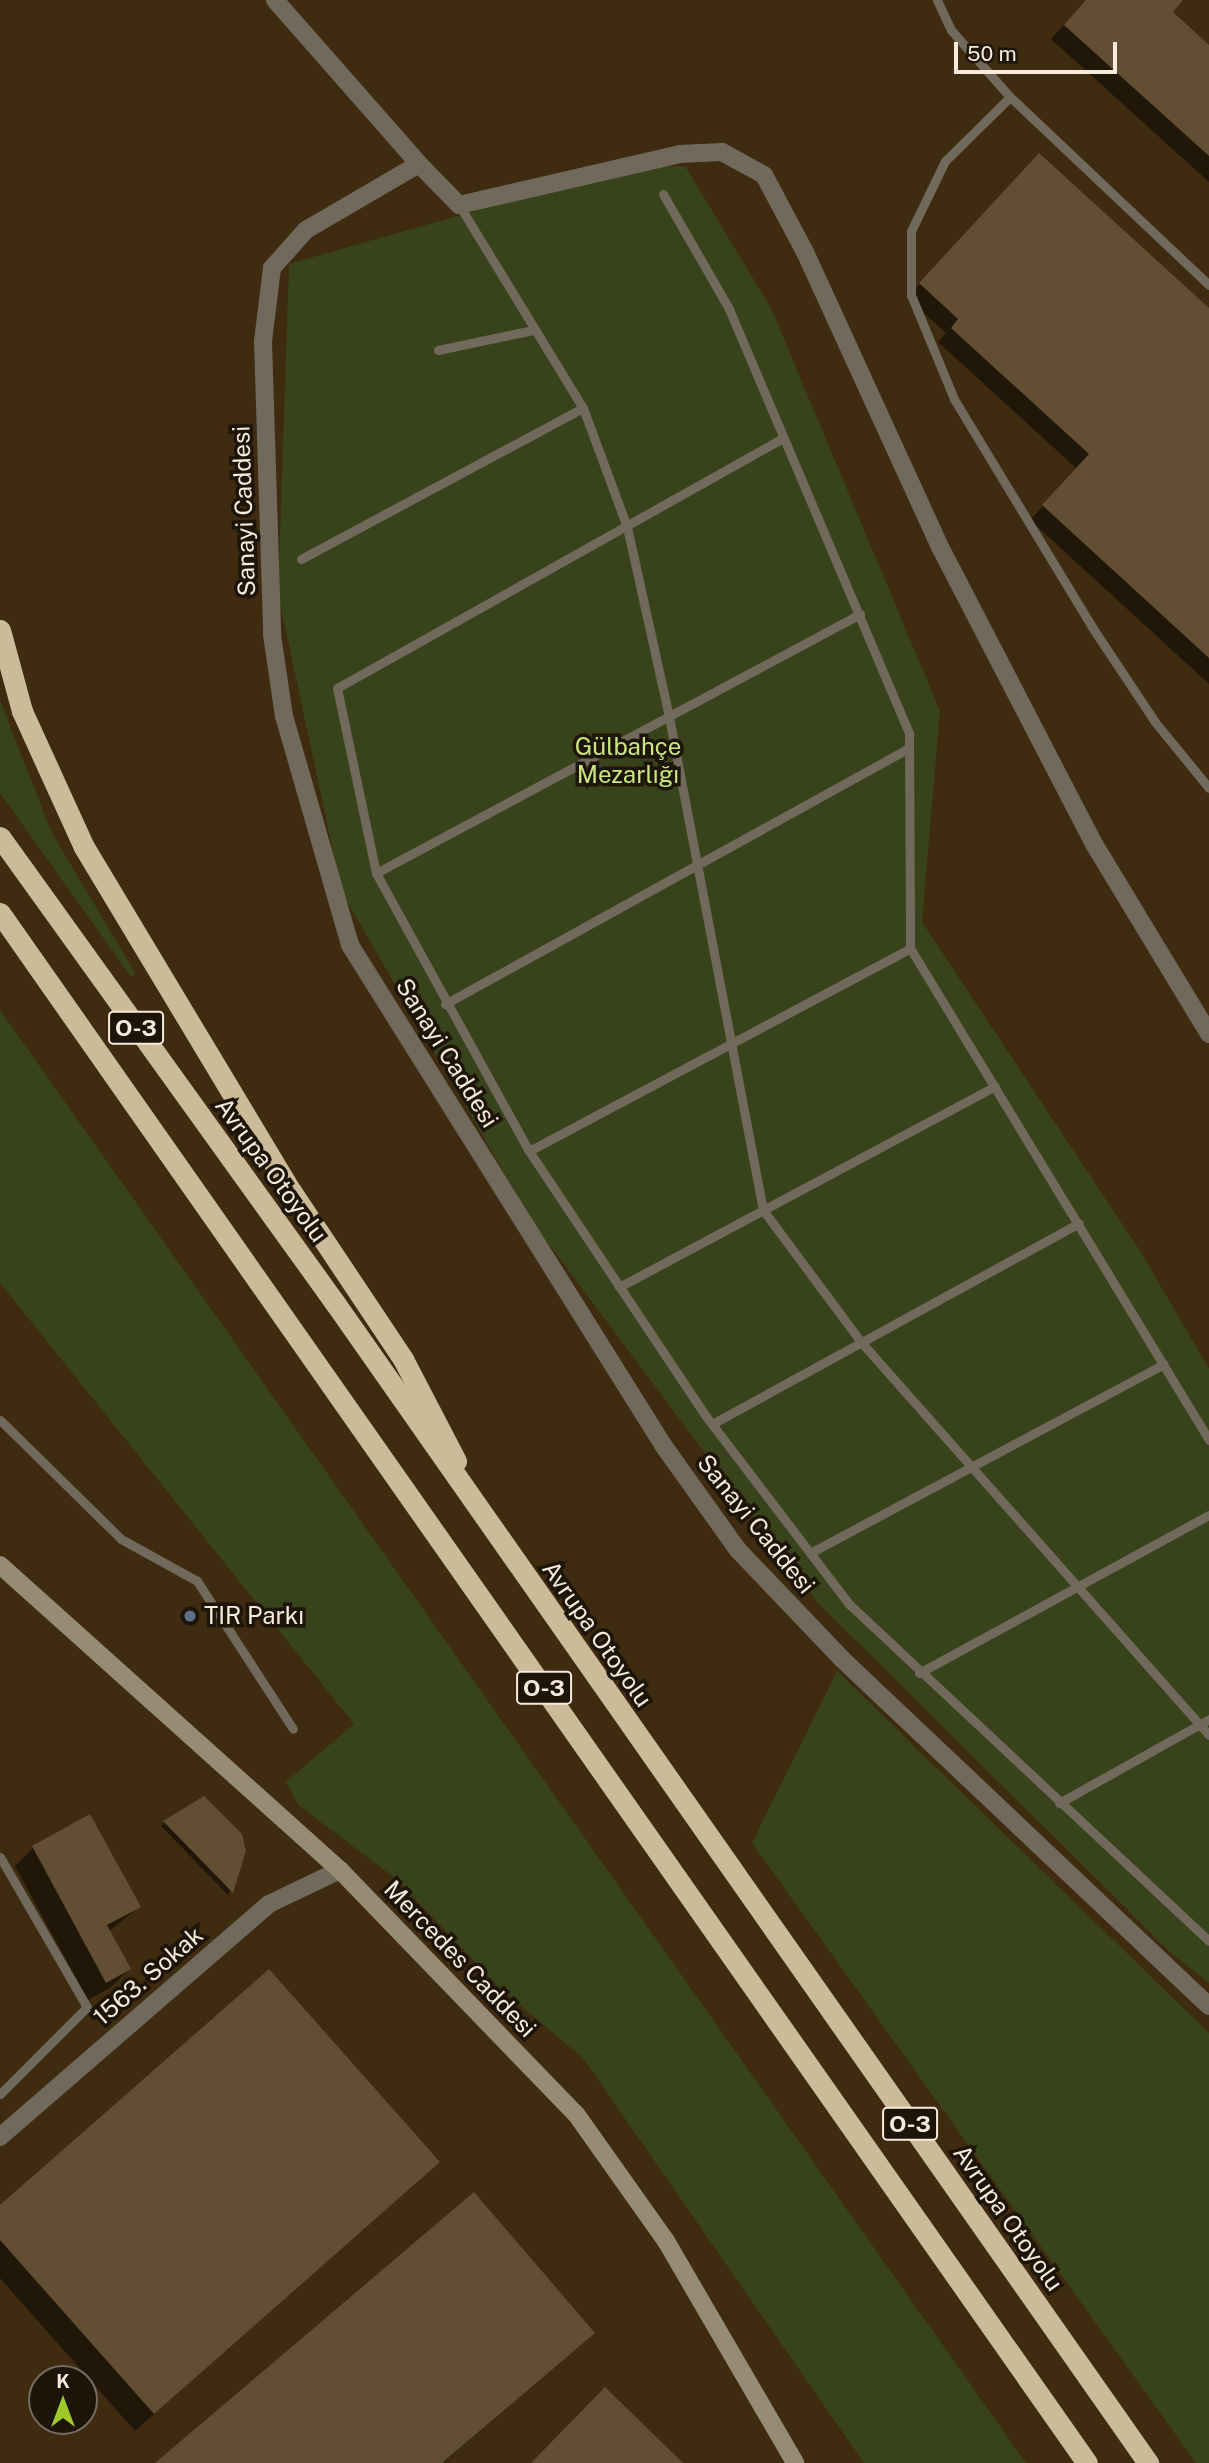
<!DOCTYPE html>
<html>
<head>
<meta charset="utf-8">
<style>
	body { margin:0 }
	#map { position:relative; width:1209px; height:2463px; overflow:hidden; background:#3e2b10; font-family:"Public Sans",sans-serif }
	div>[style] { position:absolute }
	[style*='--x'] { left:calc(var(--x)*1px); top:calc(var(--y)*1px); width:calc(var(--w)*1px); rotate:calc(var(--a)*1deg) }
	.green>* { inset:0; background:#38431b }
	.shadow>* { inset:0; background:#0007 }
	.building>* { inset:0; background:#624e32 }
	.lane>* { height:9px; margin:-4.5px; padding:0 4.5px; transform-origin:4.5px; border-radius:4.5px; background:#716a5c }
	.street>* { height:18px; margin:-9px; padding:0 9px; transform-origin:9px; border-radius:9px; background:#716a5c }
	.secondary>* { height:18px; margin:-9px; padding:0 9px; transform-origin:9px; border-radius:9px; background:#968b75 }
	.highway>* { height:21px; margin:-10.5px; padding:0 10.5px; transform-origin:10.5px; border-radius:10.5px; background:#cb9 }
	.dots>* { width:19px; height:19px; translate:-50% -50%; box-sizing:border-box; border:4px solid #1e150a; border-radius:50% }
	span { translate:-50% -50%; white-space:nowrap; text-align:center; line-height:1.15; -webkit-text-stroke:7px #1e150a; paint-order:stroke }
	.shield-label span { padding:2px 5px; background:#1e150a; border:2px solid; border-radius:5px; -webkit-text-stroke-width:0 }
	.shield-label { font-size:23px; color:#f8ebdc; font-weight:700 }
	.street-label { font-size:24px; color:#f8ebdc }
	.park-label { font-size:24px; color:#c9e67f }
	.poi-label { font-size:24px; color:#f8ebdc }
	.left { translate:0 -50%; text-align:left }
	.north { position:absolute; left:28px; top:2365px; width:70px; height:70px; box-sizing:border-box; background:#1e150a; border:2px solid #756b5e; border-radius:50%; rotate:0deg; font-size:19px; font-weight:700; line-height:28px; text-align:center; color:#f8ebdc }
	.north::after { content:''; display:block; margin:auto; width:24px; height:32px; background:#a0c92b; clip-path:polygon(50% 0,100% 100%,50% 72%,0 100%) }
	.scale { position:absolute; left:954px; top:42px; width:163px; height:32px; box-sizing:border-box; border:4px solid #f8ebdc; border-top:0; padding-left:9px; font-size:21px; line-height:24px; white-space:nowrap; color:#f8ebdc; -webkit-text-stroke:5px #1e150a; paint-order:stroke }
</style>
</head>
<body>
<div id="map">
	<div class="green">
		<div style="clip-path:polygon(685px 166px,771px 308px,940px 711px,922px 922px,1142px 1254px,1209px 1369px,1209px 1983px,1171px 1953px,816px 1601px,533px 1223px,342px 893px,278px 594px,289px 264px,629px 167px)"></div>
		<div style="clip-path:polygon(0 700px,51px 831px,135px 973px,131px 977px,0 793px)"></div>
		<div style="clip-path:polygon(0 1010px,12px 1027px,1026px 2463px,864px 2463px,583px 2058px,502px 1990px,395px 1878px,298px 1805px,286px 1782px,354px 1724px,0 1283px)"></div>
		<div style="clip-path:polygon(837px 1671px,1209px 2033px,1209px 2463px,1196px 2463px,752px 1843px)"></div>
	</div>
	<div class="shadow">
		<div style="clip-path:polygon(1087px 0,1181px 0,1170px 12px,1209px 47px,1209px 182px,1051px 39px)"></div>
		<div style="clip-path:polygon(1025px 169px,1209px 311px,1209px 684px,1030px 520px,1077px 469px,938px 342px,946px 333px,907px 298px)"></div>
		<div style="clip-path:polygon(89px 1817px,139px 1907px,109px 1931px,129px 1969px,111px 1987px,88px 2000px,15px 1866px,33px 1848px)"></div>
		<div style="clip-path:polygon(164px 1822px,245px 1851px,228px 1895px,161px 1826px)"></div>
		<div style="clip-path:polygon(437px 2162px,135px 2431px,0 2278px,0 2207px)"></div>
		<div style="clip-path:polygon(593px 2333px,443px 2463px,158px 2463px)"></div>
	</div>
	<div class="building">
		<div style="clip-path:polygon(1086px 0,1183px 0,1173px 12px,1209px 45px,1209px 156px,1064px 25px)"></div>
		<div style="clip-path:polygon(1039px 153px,1209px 308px,1209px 658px,1042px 505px,1089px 454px,951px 328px,958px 319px,919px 283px)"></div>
		<div style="clip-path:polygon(204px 1796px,242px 1834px,246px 1851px,233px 1893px,163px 1821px)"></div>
		<div style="clip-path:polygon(90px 1814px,141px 1907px,107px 1925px,131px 1969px,106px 1983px,32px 1846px)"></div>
		<div style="clip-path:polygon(269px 1969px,440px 2162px,154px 2414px,0 2240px,0 2205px)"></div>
		<div style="clip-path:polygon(474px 2192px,595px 2333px,442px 2463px,155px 2463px)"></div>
		<div style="clip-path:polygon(605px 2387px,683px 2463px,531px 2463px)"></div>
	</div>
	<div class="lane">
		<div style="--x:937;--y:0;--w:33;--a:65"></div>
		<div style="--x:951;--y:30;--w:89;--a:48.6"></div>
		<div style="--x:663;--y:194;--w:133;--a:60.1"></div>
		<div style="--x:729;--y:309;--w:462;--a:67"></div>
		<div style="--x:909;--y:734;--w:214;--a:89.7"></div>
		<div style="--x:910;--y:948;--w:576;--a:58.71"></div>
		<div style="--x:459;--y:205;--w:238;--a:58.6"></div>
		<div style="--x:583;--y:408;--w:127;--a:69.7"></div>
		<div style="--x:627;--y:527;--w:195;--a:77.5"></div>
		<div style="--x:669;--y:717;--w:502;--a:79.21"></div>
		<div style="--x:763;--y:1210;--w:164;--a:53.4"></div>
		<div style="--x:861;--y:1342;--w:525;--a:48.48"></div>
		<div style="--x:1209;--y:285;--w:274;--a:-136.6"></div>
		<div style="--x:1010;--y:97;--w:91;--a:135.4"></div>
		<div style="--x:945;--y:161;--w:78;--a:115.9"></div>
		<div style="--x:911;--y:231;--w:64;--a:90"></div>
		<div style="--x:911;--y:295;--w:113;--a:67.5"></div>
		<div style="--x:954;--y:399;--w:267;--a:58.8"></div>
		<div style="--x:1092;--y:627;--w:114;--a:56.4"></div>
		<div style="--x:1155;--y:722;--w:85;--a:50.7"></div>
		<div style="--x:438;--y:350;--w:97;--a:-11.9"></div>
		<div style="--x:783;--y:438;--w:511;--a:150.73"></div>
		<div style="--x:337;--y:688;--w:189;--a:78.1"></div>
		<div style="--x:376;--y:873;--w:317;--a:61.2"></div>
		<div style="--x:529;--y:1151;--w:317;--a:56.3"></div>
		<div style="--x:705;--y:1415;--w:238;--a:52.7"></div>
		<div style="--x:849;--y:1604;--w:493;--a:43.1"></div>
		<div style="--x:301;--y:559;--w:320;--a:-28.2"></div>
		<div style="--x:376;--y:873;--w:549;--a:-28.15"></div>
		<div style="--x:445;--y:1004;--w:530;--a:-28.89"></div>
		<div style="--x:529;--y:1151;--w:432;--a:-28"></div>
		<div style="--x:619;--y:1287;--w:426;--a:-28.1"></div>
		<div style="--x:0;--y:1420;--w:170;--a:44.5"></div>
		<div style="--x:121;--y:1539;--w:87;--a:28.9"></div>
		<div style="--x:197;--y:1581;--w:176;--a:57"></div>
		<div style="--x:712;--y:1424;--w:418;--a:-28.7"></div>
		<div style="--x:810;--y:1553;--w:401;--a:-28.1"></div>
		<div style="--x:919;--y:1673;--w:330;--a:-28.6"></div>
		<div style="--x:1059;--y:1803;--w:172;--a:-29.2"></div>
		<div style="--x:0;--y:1857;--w:173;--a:59.9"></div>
		<div style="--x:87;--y:2007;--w:123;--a:135"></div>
	</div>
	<div class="street">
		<div style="--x:275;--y:0;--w:218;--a:48.7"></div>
		<div style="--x:419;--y:164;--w:131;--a:149.7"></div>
		<div style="--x:306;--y:230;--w:51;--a:131.8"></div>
		<div style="--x:272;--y:268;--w:74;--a:97"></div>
		<div style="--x:263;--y:341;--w:294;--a:88.2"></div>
		<div style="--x:272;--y:635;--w:82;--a:81.6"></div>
		<div style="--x:284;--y:716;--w:238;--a:73.9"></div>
		<div style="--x:350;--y:945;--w:590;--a:57.95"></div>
		<div style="--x:663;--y:1445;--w:129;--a:54.5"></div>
		<div style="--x:738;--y:1550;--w:151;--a:46.3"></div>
		<div style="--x:842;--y:1659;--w:505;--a:43.4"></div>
		<div style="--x:419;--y:164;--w:57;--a:45.7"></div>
		<div style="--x:459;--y:205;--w:227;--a:-13"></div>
		<div style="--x:680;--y:154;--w:42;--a:-2.7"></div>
		<div style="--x:722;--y:152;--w:48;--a:28.7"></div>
		<div style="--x:764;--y:175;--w:87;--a:62"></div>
		<div style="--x:805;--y:252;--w:322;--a:65.4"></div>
		<div style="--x:939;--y:545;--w:337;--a:62.6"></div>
		<div style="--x:1094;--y:844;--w:222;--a:58.8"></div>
		<div style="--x:0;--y:2137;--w:356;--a:-40.9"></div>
		<div style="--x:269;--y:1904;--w:79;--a:-25.6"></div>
	</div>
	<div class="secondary">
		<div style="--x:0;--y:1565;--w:457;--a:41.9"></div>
		<div style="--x:340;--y:1870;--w:339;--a:46"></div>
		<div style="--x:576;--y:2114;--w:156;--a:54.7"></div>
		<div style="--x:666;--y:2241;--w:257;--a:59.8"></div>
	</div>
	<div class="highway">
		<div style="--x:0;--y:630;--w:84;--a:74.8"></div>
		<div style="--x:22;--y:711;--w:149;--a:65.5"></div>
		<div style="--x:84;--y:847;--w:391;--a:59"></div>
		<div style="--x:285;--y:1182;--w:213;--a:56.3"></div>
		<div style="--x:403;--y:1359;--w:115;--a:62.5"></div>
		<div style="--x:0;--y:837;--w:574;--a:54.29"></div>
		<div style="--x:335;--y:1303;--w:1417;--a:54.97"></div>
		<div style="--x:0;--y:913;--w:1893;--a:54.96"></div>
	</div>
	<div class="dots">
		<div style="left:190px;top:1616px;background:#5c6f8a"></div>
	</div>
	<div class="shield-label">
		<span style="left:136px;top:1028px">O-3</span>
		<span style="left:544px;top:1688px">O-3</span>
		<span style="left:910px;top:2124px">O-3</span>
	</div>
	<div class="street-label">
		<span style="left:244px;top:511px;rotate:-92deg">Sanayi Caddesi</span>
		<span style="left:447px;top:1053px;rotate:58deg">Sanayi Caddesi</span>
		<span style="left:271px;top:1170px;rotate:54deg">Avrupa Otoyolu</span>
		<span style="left:756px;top:1524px;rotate:51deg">Sanayi Caddesi</span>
		<span style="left:597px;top:1634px;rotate:55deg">Avrupa Otoyolu</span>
		<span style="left:460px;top:1959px;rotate:46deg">Mercedes Caddesi</span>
		<span style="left:148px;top:1976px;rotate:-41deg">1563. Sokak</span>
		<span style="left:1008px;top:2218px;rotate:55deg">Avrupa Otoyolu</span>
	</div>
	<div class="park-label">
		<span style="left:628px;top:761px">Gülbahçe<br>Mezarlığı</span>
	</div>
	<div class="poi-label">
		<span class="left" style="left:204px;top:1616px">TIR Parkı</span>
	</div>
	<div class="north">K</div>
	<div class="scale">50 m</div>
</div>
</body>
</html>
